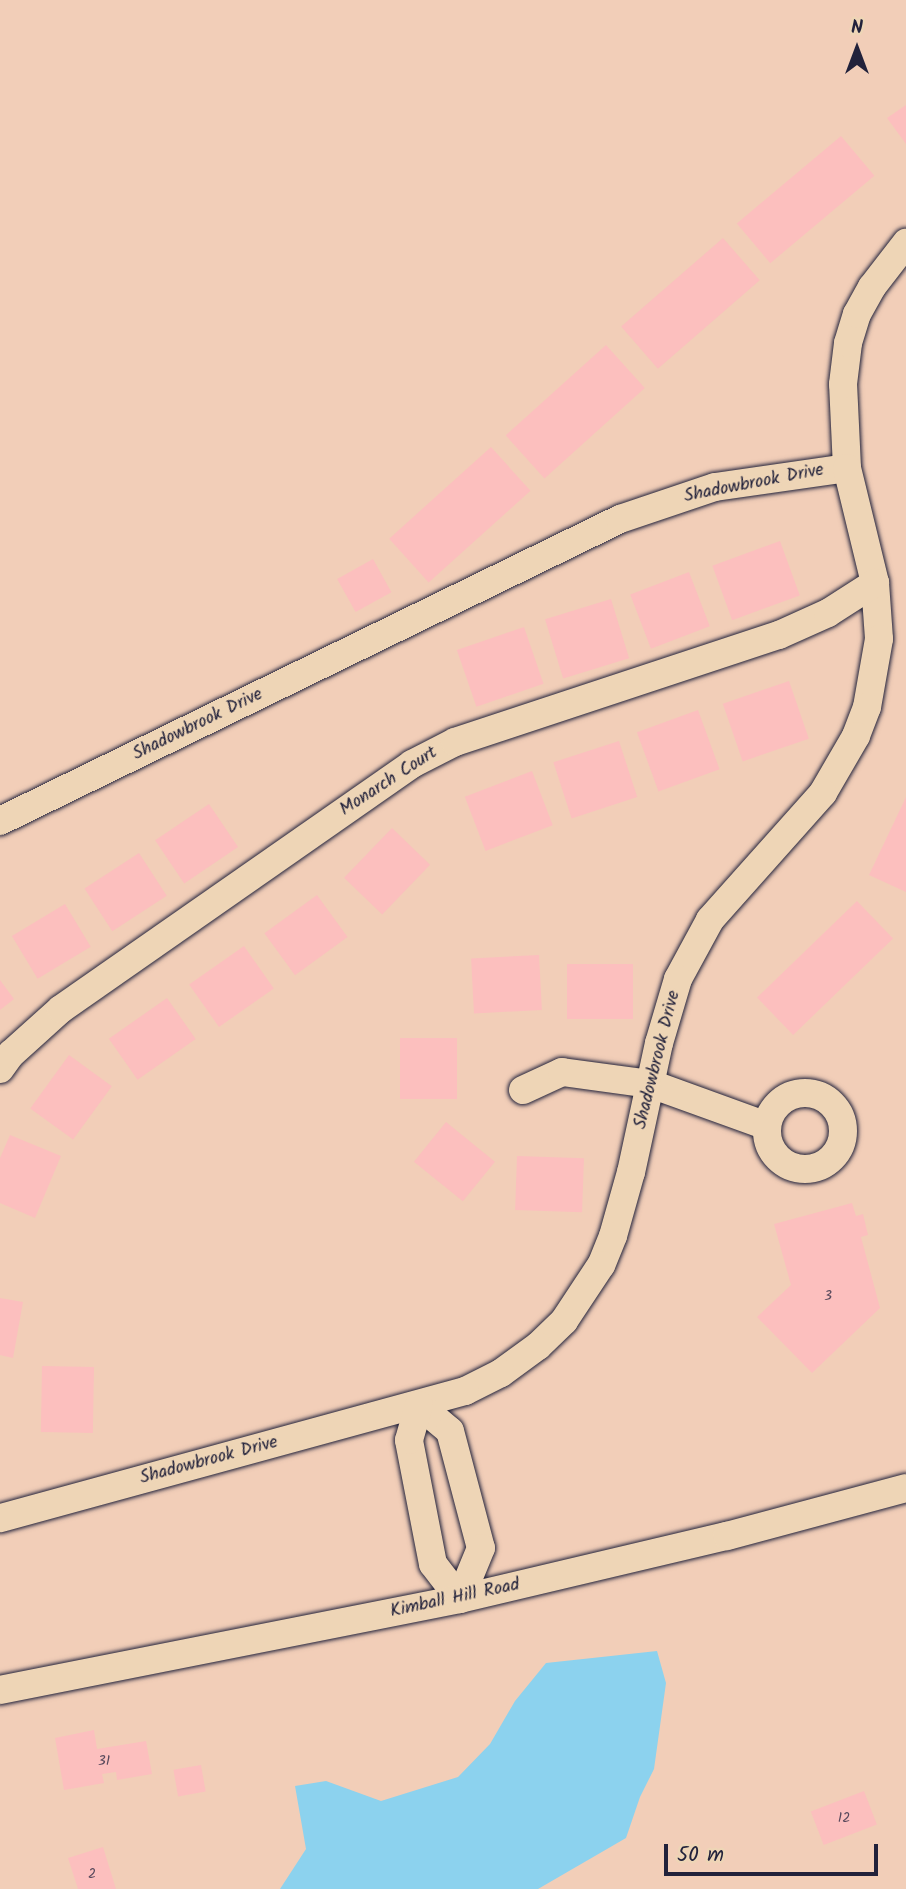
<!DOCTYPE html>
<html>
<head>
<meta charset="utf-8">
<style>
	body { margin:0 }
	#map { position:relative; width:906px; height:1889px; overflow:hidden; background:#f2ceb8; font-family:Kalam,sans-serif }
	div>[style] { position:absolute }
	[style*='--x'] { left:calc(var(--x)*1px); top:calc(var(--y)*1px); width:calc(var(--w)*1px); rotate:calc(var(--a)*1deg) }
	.water>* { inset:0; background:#8cd2ee }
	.building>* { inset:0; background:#fcbfbe; transform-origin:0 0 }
	.roads { filter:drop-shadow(0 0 2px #22223b) drop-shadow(0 0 2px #22223b) }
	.minor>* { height:28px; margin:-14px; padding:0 14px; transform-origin:14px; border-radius:14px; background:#eed5b6 }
	.minor>.ring { margin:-14px; padding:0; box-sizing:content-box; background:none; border:28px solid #eed5b6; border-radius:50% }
	span { translate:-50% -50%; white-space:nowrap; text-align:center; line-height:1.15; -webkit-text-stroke:5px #eed5b6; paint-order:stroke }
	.number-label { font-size:14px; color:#58495c }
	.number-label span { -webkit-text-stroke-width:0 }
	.street-label { font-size:18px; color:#22223b }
	.north { position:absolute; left:822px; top:14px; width:70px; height:70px; -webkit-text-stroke:5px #eed5b6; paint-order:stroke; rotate:0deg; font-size:19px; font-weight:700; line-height:28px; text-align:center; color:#22223b }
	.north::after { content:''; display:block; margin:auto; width:24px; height:32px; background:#22223b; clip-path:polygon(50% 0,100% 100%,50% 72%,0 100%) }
	.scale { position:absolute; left:664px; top:1844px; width:214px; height:32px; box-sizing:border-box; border:4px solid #22223b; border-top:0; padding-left:9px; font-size:21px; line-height:24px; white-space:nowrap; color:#22223b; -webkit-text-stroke:5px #eed5b6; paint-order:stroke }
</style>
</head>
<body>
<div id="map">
	<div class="water">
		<div style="clip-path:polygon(657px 1651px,666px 1683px,654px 1769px,640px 1797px,626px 1838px,538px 1889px,280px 1889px,306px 1849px,295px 1786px,326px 1781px,381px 1801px,458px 1777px,490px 1744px,515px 1701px,546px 1663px)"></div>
	</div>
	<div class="building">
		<div style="clip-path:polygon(906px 105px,906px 144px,887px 118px)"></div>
		<div style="left:841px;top:136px;width:52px;height:136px;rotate:50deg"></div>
		<div style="left:723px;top:238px;width:56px;height:135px;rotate:49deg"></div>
		<div style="left:606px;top:345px;width:58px;height:135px;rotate:48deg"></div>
		<div style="left:491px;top:447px;width:59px;height:137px;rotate:48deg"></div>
		<div style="left:780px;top:541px;width:58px;height:72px;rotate:70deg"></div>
		<div style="left:373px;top:559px;width:38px;height:41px;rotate:61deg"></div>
		<div style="left:689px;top:572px;width:58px;height:63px;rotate:69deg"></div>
		<div style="left:611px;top:599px;width:62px;height:69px;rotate:73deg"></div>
		<div style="left:524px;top:627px;width:60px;height:71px;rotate:71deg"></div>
		<div style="left:789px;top:681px;width:61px;height:70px;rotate:71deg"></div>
		<div style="left:698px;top:710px;width:63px;height:65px;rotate:70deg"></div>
		<div style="left:619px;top:741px;width:59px;height:69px;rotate:72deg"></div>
		<div style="left:532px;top:771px;width:58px;height:72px;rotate:69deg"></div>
		<div style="clip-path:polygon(906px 797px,906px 892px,869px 875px)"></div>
		<div style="left:209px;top:804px;width:52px;height:65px;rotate:56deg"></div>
		<div style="left:392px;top:828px;width:53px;height:69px;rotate:44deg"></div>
		<div style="left:139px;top:853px;width:51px;height:65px;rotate:57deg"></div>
		<div style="left:317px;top:895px;width:52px;height:65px;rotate:54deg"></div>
		<div style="left:857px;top:901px;width:52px;height:139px;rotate:46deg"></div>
		<div style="left:65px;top:904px;width:50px;height:62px;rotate:59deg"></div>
		<div style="left:244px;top:946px;width:52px;height:67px;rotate:55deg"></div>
		<div style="left:539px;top:955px;width:55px;height:68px;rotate:87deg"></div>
		<div style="left:567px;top:964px;width:66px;height:55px"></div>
		<div style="clip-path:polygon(0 980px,14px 999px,0 1010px)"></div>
		<div style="left:167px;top:998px;width:50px;height:71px;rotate:55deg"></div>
		<div style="left:400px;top:1038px;width:57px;height:61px"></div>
		<div style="left:69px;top:1055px;width:53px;height:66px;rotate:36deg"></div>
		<div style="left:446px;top:1122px;width:63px;height:51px;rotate:39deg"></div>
		<div style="clip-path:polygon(10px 1135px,61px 1156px,35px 1218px,0 1203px,0 1158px)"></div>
		<div style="left:517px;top:1156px;width:67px;height:54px;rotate:2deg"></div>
		<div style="clip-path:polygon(852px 1203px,856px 1216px,863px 1214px,868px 1235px,861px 1237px,880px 1308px,812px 1373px,757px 1317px,791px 1285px,774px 1224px)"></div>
		<div style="clip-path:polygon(0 1298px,23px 1302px,13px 1358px,0 1355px)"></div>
		<div style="left:42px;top:1366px;width:52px;height:66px;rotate:1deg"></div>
		<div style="clip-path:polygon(94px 1730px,97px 1749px,146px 1741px,152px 1774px,117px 1780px,116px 1772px,102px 1774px,104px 1783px,64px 1790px,55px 1738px)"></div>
		<div style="left:201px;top:1765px;width:27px;height:28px;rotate:80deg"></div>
		<div style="left:864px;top:1791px;width:36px;height:57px;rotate:69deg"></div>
		<div style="clip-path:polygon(103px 1847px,116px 1889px,78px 1889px,68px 1858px)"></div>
	</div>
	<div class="roads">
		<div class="minor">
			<div style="--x:847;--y:468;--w:84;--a:-92.7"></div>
			<div style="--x:843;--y:384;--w:41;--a:-83"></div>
			<div style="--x:848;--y:343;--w:30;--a:-73"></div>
			<div style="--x:857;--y:314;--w:31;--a:-61"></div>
			<div style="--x:872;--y:287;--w:56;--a:-52.3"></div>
			<div style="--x:0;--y:821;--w:690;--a:-25.97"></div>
			<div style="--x:620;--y:519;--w:100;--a:-18.6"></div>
			<div style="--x:715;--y:487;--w:133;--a:-8.2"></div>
			<div style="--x:847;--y:468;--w:118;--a:76.3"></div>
			<div style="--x:875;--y:583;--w:56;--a:85.9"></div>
			<div style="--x:879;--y:639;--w:69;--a:100"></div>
			<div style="--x:867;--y:707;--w:31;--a:111"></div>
			<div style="--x:856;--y:736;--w:66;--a:120.1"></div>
			<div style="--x:823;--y:793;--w:170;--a:131.7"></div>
			<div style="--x:710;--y:920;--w:67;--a:118.5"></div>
			<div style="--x:678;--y:979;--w:67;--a:106.5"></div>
			<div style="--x:659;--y:1043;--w:132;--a:102.2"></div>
			<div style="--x:631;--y:1172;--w:66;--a:105.7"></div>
			<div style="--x:613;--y:1236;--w:31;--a:112"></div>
			<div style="--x:601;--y:1265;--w:67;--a:123.5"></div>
			<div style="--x:564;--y:1321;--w:36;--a:136"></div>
			<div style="--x:538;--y:1346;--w:46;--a:143.9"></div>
			<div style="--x:501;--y:1373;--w:40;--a:153.4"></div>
			<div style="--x:465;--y:1391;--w:482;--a:164.7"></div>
			<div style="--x:0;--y:1069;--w:19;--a:-54"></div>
			<div style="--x:11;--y:1054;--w:67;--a:-42"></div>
			<div style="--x:61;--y:1009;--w:428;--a:-34.9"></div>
			<div style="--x:412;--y:764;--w:48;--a:-27.1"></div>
			<div style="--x:455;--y:742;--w:341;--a:-18.3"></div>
			<div style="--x:779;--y:635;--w:54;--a:-24.2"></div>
			<div style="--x:828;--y:613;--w:56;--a:-32.6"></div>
			<div style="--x:523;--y:1090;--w:43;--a:-24.8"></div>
			<div style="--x:562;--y:1072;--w:90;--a:7.7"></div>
			<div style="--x:651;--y:1084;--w:123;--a:19.9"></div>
			<div class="ring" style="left:767px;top:1093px;width:48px;height:48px"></div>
			<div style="--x:419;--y:1405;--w:40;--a:40"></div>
			<div style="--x:450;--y:1431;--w:121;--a:75.2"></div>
			<div style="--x:481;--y:1548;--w:55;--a:112.4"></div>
			<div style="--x:460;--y:1599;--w:44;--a:-127.6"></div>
			<div style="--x:433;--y:1564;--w:126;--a:-101"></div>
			<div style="--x:409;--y:1440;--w:36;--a:-74"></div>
			<div style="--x:0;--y:1690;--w:469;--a:-11.2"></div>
			<div style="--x:460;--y:1599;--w:274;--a:-13.3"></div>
			<div style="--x:727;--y:1536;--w:185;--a:-15"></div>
		</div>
	</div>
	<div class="number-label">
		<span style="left:828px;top:1296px">3</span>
		<span style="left:104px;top:1761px">31</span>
		<span style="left:844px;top:1818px">12</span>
		<span style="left:92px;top:1874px">2</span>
	</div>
	<div class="street-label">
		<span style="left:754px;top:484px;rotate:-11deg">Shadowbrook Drive</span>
		<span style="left:198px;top:725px;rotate:-26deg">Shadowbrook Drive</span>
		<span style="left:389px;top:782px;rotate:-33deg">Monarch Court</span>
		<span style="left:658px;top:1060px;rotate:-76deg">Shadowbrook Drive</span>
		<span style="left:209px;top:1461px;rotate:-15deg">Shadowbrook Drive</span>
		<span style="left:455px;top:1599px;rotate:-12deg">Kimball Hill Road</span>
	</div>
	<div class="north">N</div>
	<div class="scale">50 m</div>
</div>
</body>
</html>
